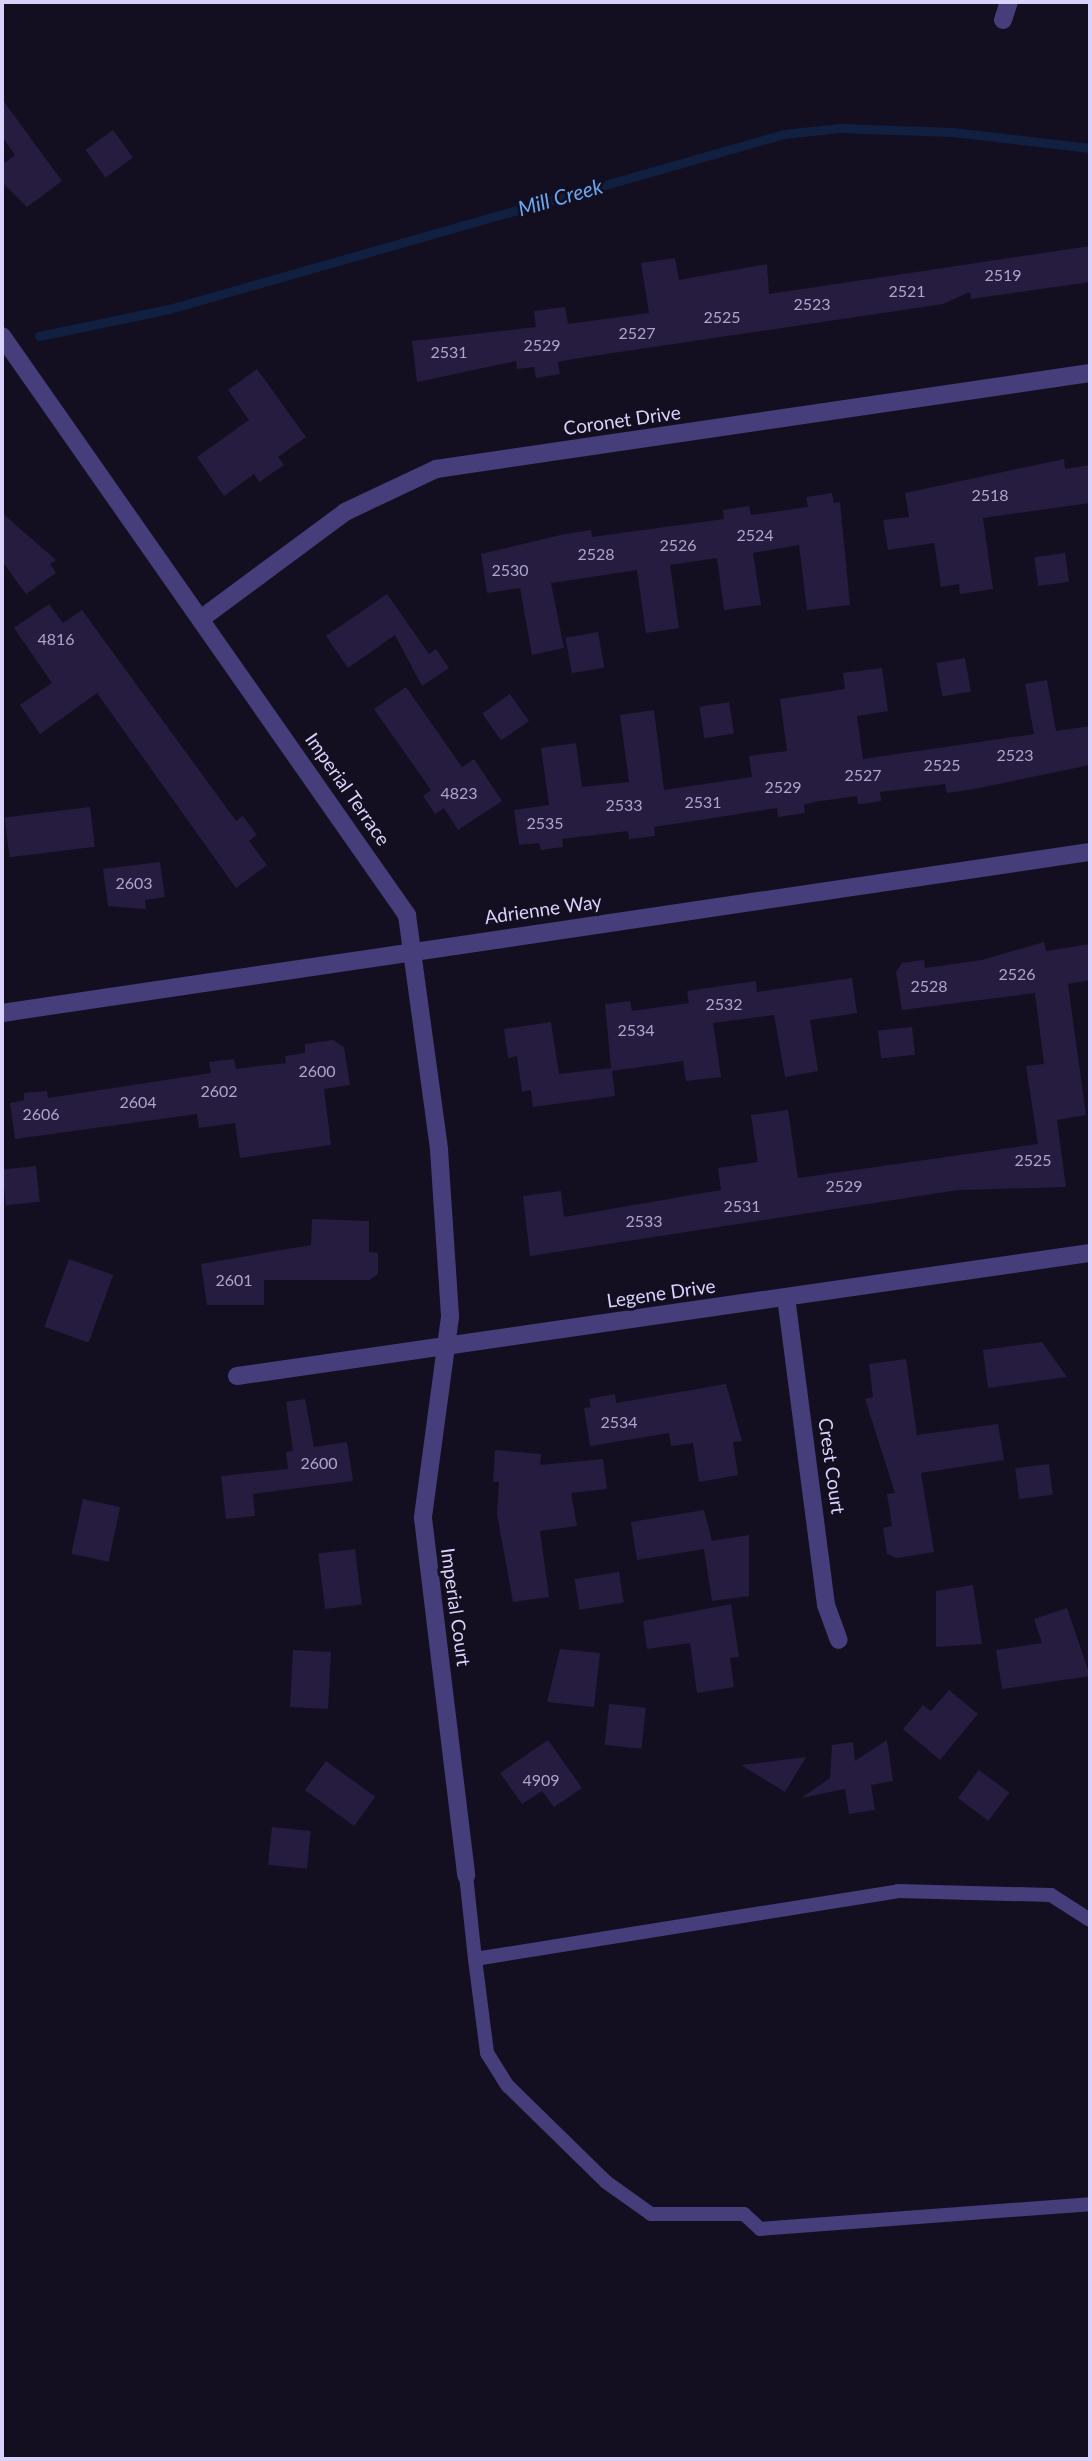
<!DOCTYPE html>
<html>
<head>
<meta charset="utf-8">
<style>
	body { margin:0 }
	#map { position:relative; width:1092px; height:2461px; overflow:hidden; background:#130f20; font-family:Lato,sans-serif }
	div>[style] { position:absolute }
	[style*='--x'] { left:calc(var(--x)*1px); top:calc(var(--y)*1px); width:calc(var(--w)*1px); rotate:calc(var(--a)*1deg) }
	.stream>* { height:9px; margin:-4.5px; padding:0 4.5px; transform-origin:4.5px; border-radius:4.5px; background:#112041 }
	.building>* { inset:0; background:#261c3f; transform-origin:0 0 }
	.lane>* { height:14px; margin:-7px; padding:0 7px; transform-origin:7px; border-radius:7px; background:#453e7b }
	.street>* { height:18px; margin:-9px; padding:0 9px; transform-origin:9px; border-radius:9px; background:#453e7b }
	span { translate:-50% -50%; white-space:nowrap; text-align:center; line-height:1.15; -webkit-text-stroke:6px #130f20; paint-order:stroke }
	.number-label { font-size:16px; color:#aca4cc }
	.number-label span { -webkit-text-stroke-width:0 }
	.street-label { font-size:19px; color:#d9d2fb }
	.water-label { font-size:21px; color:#68a8f2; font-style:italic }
	.frame { position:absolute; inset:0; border:4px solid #d9d2fb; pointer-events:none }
</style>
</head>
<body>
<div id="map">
	<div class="stream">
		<div style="--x:39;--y:336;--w:133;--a:-11.7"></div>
		<div style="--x:169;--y:309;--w:639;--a:-15.88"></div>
		<div style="--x:784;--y:134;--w:56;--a:-6.1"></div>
		<div style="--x:840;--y:128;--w:112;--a:2"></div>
		<div style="--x:952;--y:132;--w:139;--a:6.6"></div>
	</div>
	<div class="building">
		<div style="clip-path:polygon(2px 99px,62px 181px,27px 207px,2px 182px,2px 165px,15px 155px,2px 136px)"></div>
		<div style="left:113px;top:130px;width:34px;height:34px;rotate:54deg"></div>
		<div style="clip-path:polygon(1090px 246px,1090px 282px,971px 299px,970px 292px,943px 304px,573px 359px,558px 362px,560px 374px,536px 378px,534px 367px,517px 369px,516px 361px,417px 382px,412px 341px,536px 327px,534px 311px,565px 307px,568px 324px,649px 313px,641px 263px,675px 258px,679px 280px,767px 264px,769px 294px)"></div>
		<div style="clip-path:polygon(257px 369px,306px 437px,278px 457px,284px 465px,259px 482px,254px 474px,224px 496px,197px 457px,249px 420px,228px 390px)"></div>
		<div style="clip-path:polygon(1064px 459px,1065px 469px,1090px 465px,1090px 503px,983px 518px,993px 589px,960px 594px,959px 584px,941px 587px,934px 543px,888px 550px,883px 520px,909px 517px,905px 493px)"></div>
		<div style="clip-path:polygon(832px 493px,834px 503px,840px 502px,850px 605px,807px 610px,799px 545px,753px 553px,761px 605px,724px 610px,717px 558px,670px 565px,679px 628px,646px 633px,637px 570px,551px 583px,564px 648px,532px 655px,520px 588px,487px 593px,481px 554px,565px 534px,591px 530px,592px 537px,724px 519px,723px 510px,749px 506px,751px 515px,808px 507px,806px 497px)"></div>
		<div style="clip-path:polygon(2px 513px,56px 560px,50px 564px,56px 573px,26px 594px,2px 561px)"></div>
		<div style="left:1065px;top:553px;width:29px;height:31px;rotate:82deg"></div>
		<div style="clip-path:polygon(387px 594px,429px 654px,436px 649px,449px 668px,422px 686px,395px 635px,348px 668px,326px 636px)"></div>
		<div style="clip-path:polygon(49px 604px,63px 623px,82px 610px,236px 821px,243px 816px,257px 835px,249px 841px,267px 865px,236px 888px,97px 693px,40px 734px,20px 705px,52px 683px,14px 628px)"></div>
		<div style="left:598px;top:632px;width:36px;height:33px;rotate:80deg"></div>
		<div style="left:965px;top:658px;width:34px;height:29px;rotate:80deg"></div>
		<div style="clip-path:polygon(882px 668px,888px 711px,857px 716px,863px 759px,1034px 734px,1025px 684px,1047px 680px,1056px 731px,1090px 726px,1090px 765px,974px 789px,947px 793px,945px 784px,880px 792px,881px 801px,869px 803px,858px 804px,857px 796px,814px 802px,804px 805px,805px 813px,778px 817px,777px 808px,654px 827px,655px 836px,629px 839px,628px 831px,562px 839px,563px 847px,541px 850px,539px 843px,519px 845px,514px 810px,549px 805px,541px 748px,576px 743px,582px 787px,629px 782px,620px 715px,654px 710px,664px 790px,752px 777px,749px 756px,787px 751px,780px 699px,845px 689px,843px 673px)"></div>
		<div style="clip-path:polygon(406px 687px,462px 767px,474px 759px,502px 801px,458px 830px,444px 808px,435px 814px,423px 796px,431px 790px,374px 709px)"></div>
		<div style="left:510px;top:694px;width:33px;height:34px;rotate:55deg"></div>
		<div style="left:729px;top:702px;width:32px;height:30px;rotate:81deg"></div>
		<div style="left:90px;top:807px;width:40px;height:86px;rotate:83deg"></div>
		<div style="clip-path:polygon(160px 862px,165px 897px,145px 900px,146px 909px,108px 906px,103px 869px)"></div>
		<div style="clip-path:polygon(1044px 942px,1046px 951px,1090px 944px,1090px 980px,1068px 984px,1086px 1115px,1057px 1120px,1066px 1187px,958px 1190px,530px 1256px,523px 1196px,561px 1191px,564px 1217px,721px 1190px,718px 1168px,758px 1162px,751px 1115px,788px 1110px,798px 1178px,1038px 1144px,1026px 1066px,1044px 1064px,1035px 993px,902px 1010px,896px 972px,902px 963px,924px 960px,925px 968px,982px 960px)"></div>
		<div style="clip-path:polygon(852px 978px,857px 1013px,810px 1020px,818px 1071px,785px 1077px,774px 1015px,713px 1023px,721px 1077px,686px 1081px,683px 1061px,612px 1071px,615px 1096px,533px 1107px,531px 1090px,522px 1092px,517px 1056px,508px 1058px,504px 1029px,551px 1022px,559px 1074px,611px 1068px,605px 1004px,630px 1001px,632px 1011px,689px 1003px,687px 991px,756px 981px,757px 992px)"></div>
		<div style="left:912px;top:1027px;width:28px;height:34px;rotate:84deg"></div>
		<div style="clip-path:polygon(333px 1040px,344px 1047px,350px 1085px,324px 1089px,331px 1145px,240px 1158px,235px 1123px,199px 1128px,197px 1114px,15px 1139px,10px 1103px,24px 1100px,24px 1093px,47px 1091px,48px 1098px,211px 1073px,209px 1062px,234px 1059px,236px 1069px,286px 1063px,285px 1056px,305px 1053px,305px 1044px)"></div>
		<div style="left:36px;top:1166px;width:36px;height:34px;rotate:84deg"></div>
		<div style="clip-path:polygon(312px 1219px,369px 1221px,369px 1252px,378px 1253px,378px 1274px,369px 1280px,264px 1280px,264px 1305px,207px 1305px,201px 1264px,311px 1245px)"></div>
		<div style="left:69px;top:1259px;width:47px;height:72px;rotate:20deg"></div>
		<div style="clip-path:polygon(1042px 1342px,1067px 1377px,988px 1388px,983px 1350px)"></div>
		<div style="clip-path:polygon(906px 1359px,917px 1435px,998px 1424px,1004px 1460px,921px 1473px,934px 1552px,897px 1558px,887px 1554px,883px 1528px,892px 1526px,887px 1494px,895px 1493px,865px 1399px,873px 1397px,869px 1364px)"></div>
		<div style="clip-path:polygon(726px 1384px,742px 1441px,733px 1442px,738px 1475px,699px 1482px,693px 1443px,671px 1446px,669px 1433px,590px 1446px,584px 1408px,591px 1407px,589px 1399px,615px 1394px,616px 1403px)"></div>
		<div style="clip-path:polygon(305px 1399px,314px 1447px,347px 1442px,353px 1481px,253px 1494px,255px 1516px,226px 1519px,221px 1476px,288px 1469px,286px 1452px,293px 1451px,286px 1402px)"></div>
		<div style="clip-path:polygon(495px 1450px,541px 1454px,540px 1465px,603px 1459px,607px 1489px,571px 1493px,577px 1526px,540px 1531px,549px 1597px,513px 1602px,497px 1514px,499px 1482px,493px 1482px)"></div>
		<div style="left:1049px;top:1464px;width:31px;height:34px;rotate:83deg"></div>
		<div style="left:83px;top:1499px;width:38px;height:56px;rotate:12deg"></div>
		<div style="clip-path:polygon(704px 1510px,712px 1541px,749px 1535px,749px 1596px,712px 1601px,704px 1549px,637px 1560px,631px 1522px)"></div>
		<div style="left:355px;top:1549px;width:56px;height:37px;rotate:83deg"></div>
		<div style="left:619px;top:1572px;width:31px;height:45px;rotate:81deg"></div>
		<div style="clip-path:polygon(973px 1585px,982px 1644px,936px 1647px,936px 1591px)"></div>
		<div style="clip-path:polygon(731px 1604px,739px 1657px,730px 1658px,734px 1687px,697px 1693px,690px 1643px,647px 1649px,643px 1621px)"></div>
		<div style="clip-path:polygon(1067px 1608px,1090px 1676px,1002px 1689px,996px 1650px,1042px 1643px,1034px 1619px)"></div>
		<div style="clip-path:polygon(560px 1649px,600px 1653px,594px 1707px,547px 1702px)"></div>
		<div style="left:293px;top:1650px;width:38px;height:57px;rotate:3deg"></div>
		<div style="clip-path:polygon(949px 1690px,978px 1714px,940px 1760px,903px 1729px,923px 1705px,931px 1711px)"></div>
		<div style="left:609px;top:1704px;width:37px;height:41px;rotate:6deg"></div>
		<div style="clip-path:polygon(548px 1740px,582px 1788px,554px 1807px,542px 1791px,522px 1804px,500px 1773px)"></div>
		<div style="clip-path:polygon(887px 1740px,893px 1781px,871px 1785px,875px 1810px,849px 1814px,845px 1789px,801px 1798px,830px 1778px,832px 1745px,853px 1742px,855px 1761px)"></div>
		<div style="clip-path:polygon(806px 1757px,785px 1792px,741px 1765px)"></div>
		<div style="left:326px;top:1761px;width:61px;height:36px;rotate:36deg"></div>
		<div style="left:979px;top:1770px;width:38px;height:35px;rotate:37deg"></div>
		<div style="left:272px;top:1827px;width:39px;height:38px;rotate:6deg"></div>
	</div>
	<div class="lane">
		<div style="--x:466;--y:1875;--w:84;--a:83.9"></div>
		<div style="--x:475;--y:1959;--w:428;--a:-9.1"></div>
		<div style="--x:898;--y:1891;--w:153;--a:1.5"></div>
		<div style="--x:1051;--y:1895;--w:46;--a:32.7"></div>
		<div style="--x:475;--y:1959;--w:95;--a:82.7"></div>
		<div style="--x:487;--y:2053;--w:39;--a:58"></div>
		<div style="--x:508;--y:2086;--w:137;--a:44.4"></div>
		<div style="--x:606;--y:2182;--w:55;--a:35.4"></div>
		<div style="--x:651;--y:2214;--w:93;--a:0"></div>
		<div style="--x:744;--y:2214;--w:22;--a:43"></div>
		<div style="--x:760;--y:2229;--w:331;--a:-4.3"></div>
	</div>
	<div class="street">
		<div style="--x:1003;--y:20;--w:19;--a:-72"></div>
		<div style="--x:2;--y:336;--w:707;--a:55.03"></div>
		<div style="--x:407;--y:915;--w:237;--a:82.2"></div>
		<div style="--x:439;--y:1150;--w:167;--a:86.2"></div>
		<div style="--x:450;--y:1317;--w:203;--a:97.7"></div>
		<div style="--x:423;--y:1518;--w:360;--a:83.1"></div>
		<div style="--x:202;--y:618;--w:178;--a:-36.5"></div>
		<div style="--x:345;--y:512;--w:101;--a:-25.3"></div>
		<div style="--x:436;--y:469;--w:661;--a:-8.35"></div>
		<div style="--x:2;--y:1013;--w:1100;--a:-8.42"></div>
		<div style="--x:786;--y:1297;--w:311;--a:82.6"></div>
		<div style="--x:826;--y:1605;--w:37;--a:70"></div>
		<div style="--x:237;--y:1376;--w:862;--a:-8.21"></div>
	</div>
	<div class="number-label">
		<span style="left:1003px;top:275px">2519</span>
		<span style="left:907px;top:291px">2521</span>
		<span style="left:812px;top:304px">2523</span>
		<span style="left:722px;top:317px">2525</span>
		<span style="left:637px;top:333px">2527</span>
		<span style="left:542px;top:345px">2529</span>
		<span style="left:449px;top:352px">2531</span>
		<span style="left:990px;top:495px">2518</span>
		<span style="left:755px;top:535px">2524</span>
		<span style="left:678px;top:545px">2526</span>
		<span style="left:596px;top:554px">2528</span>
		<span style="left:510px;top:570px">2530</span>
		<span style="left:56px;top:639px">4816</span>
		<span style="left:1015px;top:755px">2523</span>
		<span style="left:942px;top:765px">2525</span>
		<span style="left:863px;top:775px">2527</span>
		<span style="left:783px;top:787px">2529</span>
		<span style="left:459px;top:793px">4823</span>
		<span style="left:703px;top:802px">2531</span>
		<span style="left:624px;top:805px">2533</span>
		<span style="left:545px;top:823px">2535</span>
		<span style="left:134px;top:883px">2603</span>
		<span style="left:1017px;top:974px">2526</span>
		<span style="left:929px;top:986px">2528</span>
		<span style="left:724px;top:1004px">2532</span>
		<span style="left:636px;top:1030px">2534</span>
		<span style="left:317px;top:1071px">2600</span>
		<span style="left:219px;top:1091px">2602</span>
		<span style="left:138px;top:1102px">2604</span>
		<span style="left:41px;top:1114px">2606</span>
		<span style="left:1033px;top:1160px">2525</span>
		<span style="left:844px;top:1186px">2529</span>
		<span style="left:742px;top:1206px">2531</span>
		<span style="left:644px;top:1221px">2533</span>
		<span style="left:234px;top:1280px">2601</span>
		<span style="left:619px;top:1422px">2534</span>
		<span style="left:319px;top:1463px">2600</span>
		<span style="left:541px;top:1780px">4909</span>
	</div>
	<div class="street-label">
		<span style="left:622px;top:420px;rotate:-8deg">Coronet Drive</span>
		<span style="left:348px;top:789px;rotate:55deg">Imperial Terrace</span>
		<span style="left:543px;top:909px;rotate:-8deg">Adrienne Way</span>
		<span style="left:661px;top:1293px;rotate:-8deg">Legene Drive</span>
		<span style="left:832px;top:1466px;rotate:82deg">Crest Court</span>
		<span style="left:456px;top:1607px;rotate:82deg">Imperial Court</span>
	</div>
	<div class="water-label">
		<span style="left:560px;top:197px;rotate:-16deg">Mill Creek</span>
	</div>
	<div class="frame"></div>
</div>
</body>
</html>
